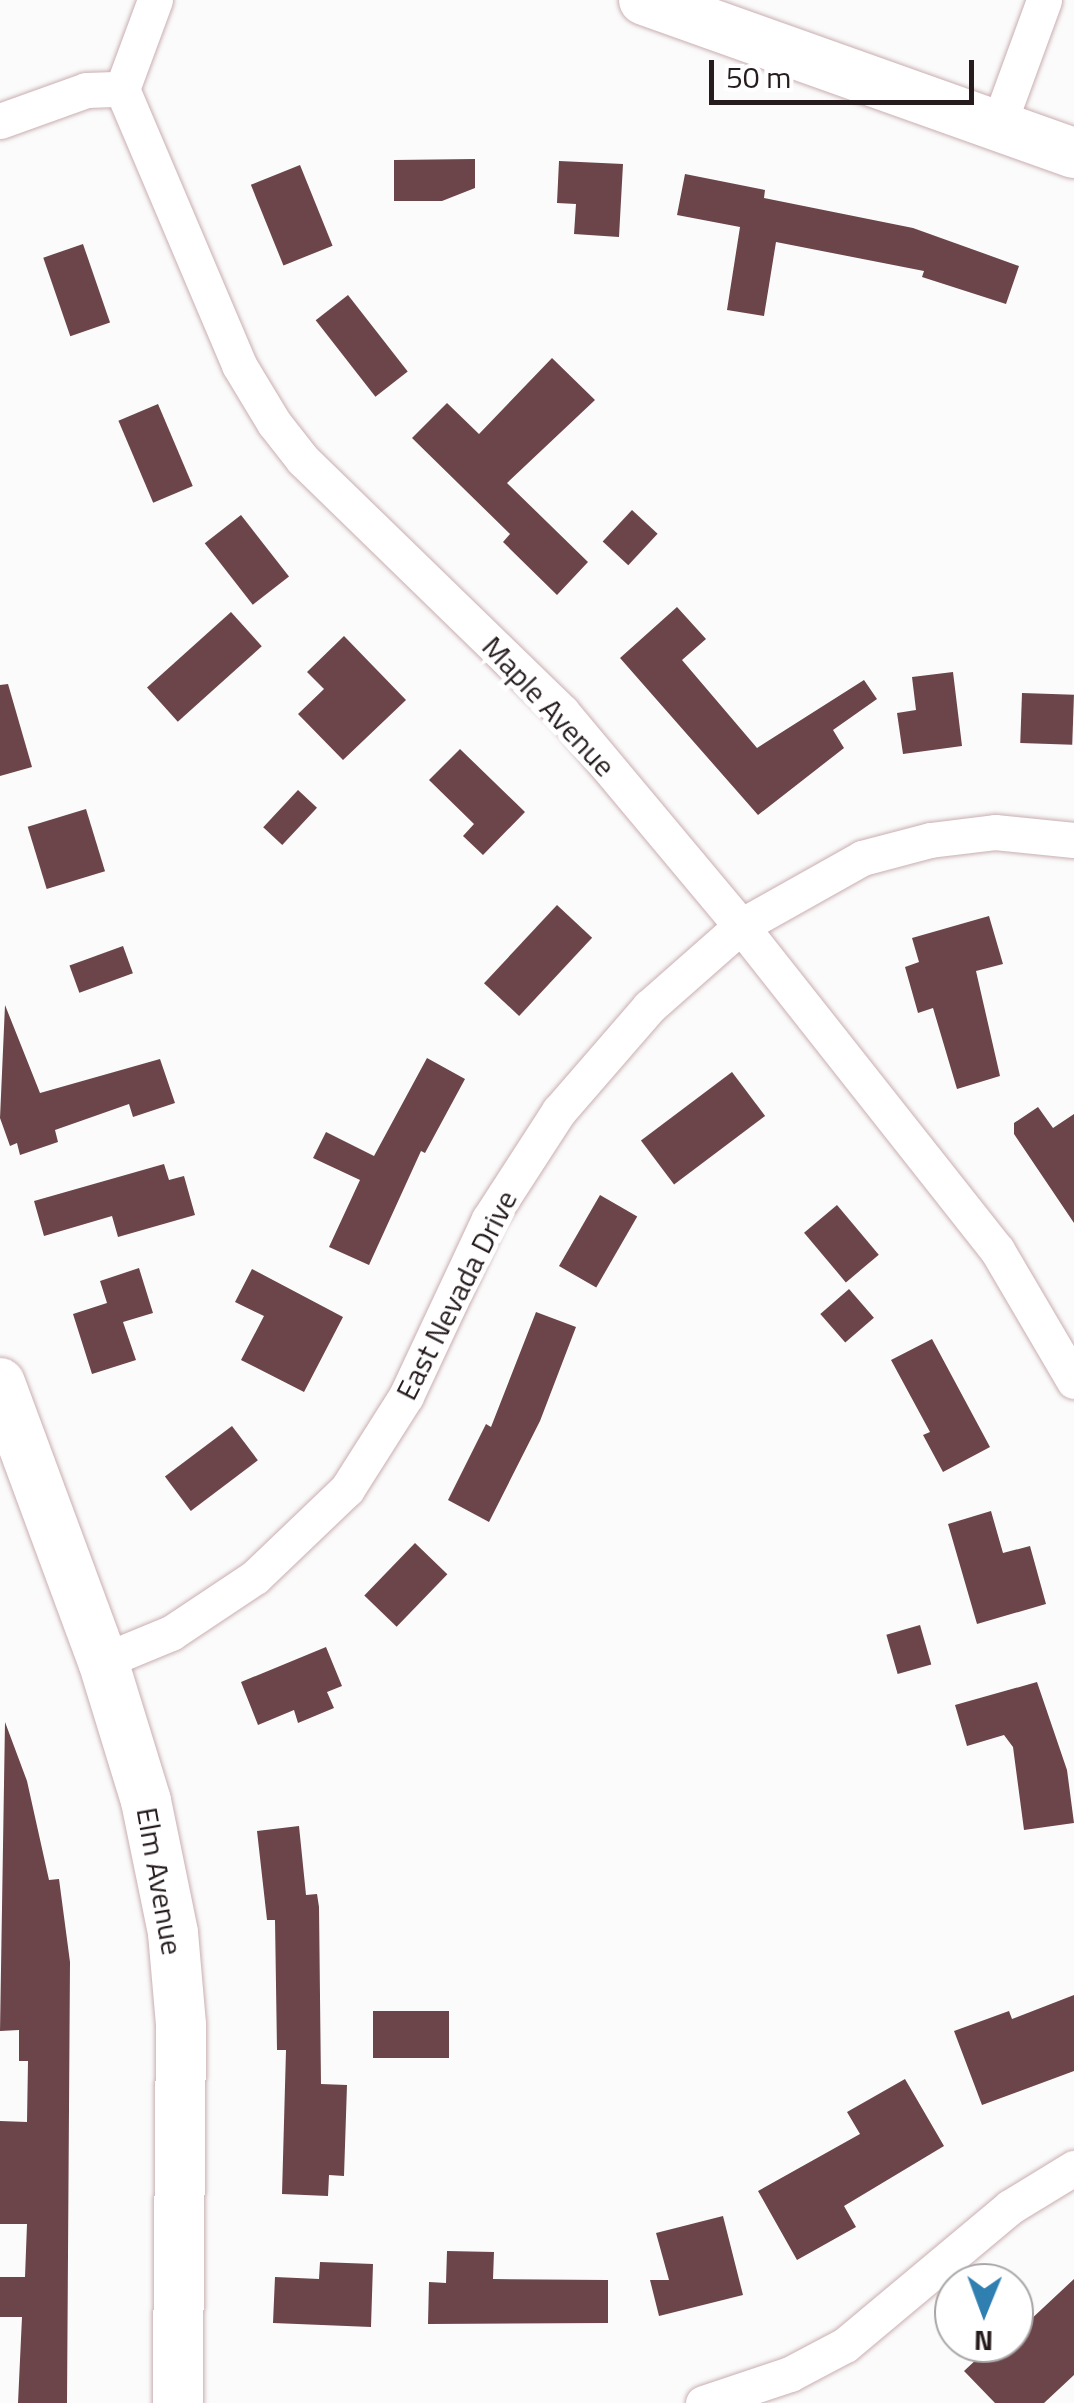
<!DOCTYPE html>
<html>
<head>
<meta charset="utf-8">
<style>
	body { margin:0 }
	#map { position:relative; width:1074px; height:2403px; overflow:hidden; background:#fbfbfb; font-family:"Titillium Web",sans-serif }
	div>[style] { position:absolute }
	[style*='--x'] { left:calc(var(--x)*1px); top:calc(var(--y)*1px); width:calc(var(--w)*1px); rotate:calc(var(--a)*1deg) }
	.building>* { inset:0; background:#6b4549; transform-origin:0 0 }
	.roads { filter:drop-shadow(0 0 2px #c9aeb1) drop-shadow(0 0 2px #c9aeb1) }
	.street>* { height:35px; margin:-17.5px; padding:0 17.5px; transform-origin:17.5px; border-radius:17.5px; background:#fff }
	.secondary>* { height:50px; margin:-25px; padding:0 25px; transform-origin:25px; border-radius:25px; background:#fff }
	span { translate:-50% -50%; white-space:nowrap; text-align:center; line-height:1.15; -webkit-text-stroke:10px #fff; paint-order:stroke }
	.street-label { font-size:30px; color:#261c1d }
	.north { position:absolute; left:934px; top:2263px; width:100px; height:100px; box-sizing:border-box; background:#fff; border:2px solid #a8a4a5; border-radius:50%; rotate:181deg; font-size:28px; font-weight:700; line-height:40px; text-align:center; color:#261c1d }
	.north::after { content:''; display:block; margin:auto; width:35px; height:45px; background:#307fb1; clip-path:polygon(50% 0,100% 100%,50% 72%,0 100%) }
	.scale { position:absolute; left:709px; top:60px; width:265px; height:45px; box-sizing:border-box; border:5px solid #261c1d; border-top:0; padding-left:12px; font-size:30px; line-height:35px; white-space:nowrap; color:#261c1d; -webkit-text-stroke:8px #fff; paint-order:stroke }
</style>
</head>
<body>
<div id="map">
	<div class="building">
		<div style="clip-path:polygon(475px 159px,475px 188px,442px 201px,394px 201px,394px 160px)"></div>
		<div style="clip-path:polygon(559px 161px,623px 164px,619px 237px,574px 234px,576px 204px,557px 203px)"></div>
		<div style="left:300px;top:165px;width:87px;height:53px;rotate:68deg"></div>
		<div style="clip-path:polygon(685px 174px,765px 190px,764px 198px,913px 228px,1019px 266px,1006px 304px,922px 277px,924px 271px,776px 242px,764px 316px,727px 310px,740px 227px,677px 215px)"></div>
		<div style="left:83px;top:244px;width:83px;height:42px;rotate:71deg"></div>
		<div style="left:348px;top:295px;width:97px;height:41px;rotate:52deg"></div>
		<div style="clip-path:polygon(552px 358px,595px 400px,507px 483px,588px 562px,557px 595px,503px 542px,510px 534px,412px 438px,447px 403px,479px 434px)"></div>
		<div style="left:158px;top:404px;width:89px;height:43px;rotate:67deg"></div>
		<div style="left:632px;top:510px;width:35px;height:43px;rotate:43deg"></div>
		<div style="left:241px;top:515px;width:78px;height:46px;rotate:52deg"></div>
		<div style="clip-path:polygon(677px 607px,706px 639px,682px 660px,757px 748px,864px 680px,877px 699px,833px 730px,844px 748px,758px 815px,620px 658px)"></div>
		<div style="left:231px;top:612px;width:46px;height:113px;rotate:48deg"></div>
		<div style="clip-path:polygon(344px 636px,406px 700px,343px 760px,298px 714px,324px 689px,307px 672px)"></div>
		<div style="clip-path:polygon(953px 672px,962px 746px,903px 754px,897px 713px,916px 710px,912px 677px)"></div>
		<div style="clip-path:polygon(8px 684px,32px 767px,0 776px,0 685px)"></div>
		<div style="left:1022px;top:693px;width:52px;height:50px;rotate:2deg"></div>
		<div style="clip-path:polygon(460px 749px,525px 812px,483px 855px,463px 836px,474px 824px,429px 780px)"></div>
		<div style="left:298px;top:790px;width:26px;height:51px;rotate:43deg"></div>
		<div style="left:86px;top:809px;width:65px;height:61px;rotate:73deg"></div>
		<div style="left:557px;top:905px;width:48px;height:107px;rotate:43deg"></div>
		<div style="clip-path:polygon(989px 916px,1003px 964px,976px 971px,1000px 1076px,957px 1089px,933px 1008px,918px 1013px,905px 967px,919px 962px,912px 938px)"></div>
		<div style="left:123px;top:946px;width:29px;height:57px;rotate:70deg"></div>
		<div style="clip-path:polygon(5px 1005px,40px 1093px,160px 1059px,175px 1103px,133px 1117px,129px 1104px,55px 1130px,58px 1142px,20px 1155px,17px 1143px,10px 1146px,0 1118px)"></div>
		<div style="clip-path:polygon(427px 1058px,465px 1079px,425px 1153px,421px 1151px,369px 1265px,329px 1247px,360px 1180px,313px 1158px,326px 1132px,374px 1156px)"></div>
		<div style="left:732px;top:1072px;width:55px;height:114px;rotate:53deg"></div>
		<div style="clip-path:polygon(1038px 1107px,1053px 1128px,1074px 1114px,1074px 1223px,1014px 1134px,1014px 1123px)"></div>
		<div style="clip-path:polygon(164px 1164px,169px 1180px,184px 1176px,195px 1215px,118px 1237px,112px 1216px,44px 1236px,34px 1201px)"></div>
		<div style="left:600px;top:1195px;width:43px;height:82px;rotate:30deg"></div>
		<div style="left:837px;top:1205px;width:65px;height:43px;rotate:50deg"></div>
		<div style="clip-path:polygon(139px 1268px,153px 1313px,123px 1322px,136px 1360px,92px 1374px,73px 1314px,107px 1303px,100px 1281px)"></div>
		<div style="clip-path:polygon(252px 1269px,343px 1317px,304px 1392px,241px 1360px,264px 1316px,235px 1302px)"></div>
		<div style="left:849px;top:1289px;width:38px;height:38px;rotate:49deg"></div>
		<div style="clip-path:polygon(536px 1312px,576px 1327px,540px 1421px,489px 1522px,448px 1500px,486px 1424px,491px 1427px)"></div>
		<div style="clip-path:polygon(932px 1339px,990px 1447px,943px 1472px,923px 1435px,930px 1432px,891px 1360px)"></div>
		<div style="left:232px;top:1426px;width:43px;height:84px;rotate:53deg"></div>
		<div style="clip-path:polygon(991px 1511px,1003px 1553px,1030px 1546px,1046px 1604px,977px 1624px,948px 1524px)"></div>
		<div style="left:415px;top:1543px;width:45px;height:73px;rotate:44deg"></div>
		<div style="left:920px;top:1625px;width:41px;height:35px;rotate:74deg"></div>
		<div style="clip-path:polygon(326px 1647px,342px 1686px,327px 1692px,334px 1708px,298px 1723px,294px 1710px,258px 1725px,241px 1682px)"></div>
		<div style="clip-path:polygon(1037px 1682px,1067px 1770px,1074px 1823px,1024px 1830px,1013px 1747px,1004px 1735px,967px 1746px,955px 1705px)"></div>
		<div style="clip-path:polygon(5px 1722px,27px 1781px,49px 1880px,59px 1879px,70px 1962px,67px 2403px,18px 2403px,22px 2317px,0 2317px,0 2277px,25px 2277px,27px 2224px,0 2224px,0 2121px,27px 2122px,28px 2061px,19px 2061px,19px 2030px,0 2031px)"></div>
		<div style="clip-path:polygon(299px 1826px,306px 1895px,317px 1894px,319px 1907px,321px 2084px,347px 2085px,344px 2176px,329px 2175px,328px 2196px,282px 2194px,286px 2050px,277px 2050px,275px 1920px,267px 1920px,257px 1831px)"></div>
		<div style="clip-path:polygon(1074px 1995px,1074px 2071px,982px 2105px,954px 2031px,1009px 2011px,1012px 2019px)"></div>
		<div style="left:373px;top:2011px;width:76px;height:47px"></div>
		<div style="clip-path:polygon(905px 2079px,944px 2146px,844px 2206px,856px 2227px,797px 2260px,758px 2191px,860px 2134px,847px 2112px)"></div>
		<div style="clip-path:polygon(723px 2216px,743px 2295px,659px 2316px,650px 2280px,669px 2280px,656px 2233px)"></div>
		<div style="clip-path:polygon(447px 2251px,494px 2252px,493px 2279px,608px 2280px,608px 2323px,428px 2324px,429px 2282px,446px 2283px)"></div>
		<div style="clip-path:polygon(320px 2262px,373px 2264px,371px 2327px,273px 2323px,275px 2277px,319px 2279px)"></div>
		<div style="clip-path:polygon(1074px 2279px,1074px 2375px,1044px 2403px,995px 2403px,964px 2371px,994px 2343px,1014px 2343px,1014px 2335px)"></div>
	</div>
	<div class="roads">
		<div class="street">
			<div style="--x:155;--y:0;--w:95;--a:110.3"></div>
			<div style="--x:122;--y:89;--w:300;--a:67"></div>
			<div style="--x:239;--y:365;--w:68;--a:58.9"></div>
			<div style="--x:274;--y:423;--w:47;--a:51.9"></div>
			<div style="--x:303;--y:460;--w:361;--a:44.2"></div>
			<div style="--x:562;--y:712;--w:279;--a:50.1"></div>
			<div style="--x:741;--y:926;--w:413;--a:51.7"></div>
			<div style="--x:997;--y:1250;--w:152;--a:59.6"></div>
			<div style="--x:0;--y:121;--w:91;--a:-19.8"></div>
			<div style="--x:86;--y:90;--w:36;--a:-2"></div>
			<div style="--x:998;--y:126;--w:134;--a:-69.9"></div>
			<div style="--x:103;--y:1661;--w:74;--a:-22.4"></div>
			<div style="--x:171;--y:1633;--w:101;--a:-33.7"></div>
			<div style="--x:255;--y:1577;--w:127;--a:-43.7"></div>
			<div style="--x:347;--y:1489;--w:110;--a:-57.6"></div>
			<div style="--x:406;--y:1396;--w:195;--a:-64.9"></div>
			<div style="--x:489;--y:1219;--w:129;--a:-57.1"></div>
			<div style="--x:559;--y:1111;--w:138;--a:-49.1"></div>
			<div style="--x:649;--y:1007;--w:123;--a:-41.4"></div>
			<div style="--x:741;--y:926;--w:139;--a:-29.3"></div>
			<div style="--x:862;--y:858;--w:70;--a:-14.8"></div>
			<div style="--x:930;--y:840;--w:65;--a:-7"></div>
			<div style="--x:995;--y:832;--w:79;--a:5.8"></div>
			<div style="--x:703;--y:2403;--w:92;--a:-18.4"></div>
			<div style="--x:790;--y:2374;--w:62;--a:-27.8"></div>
			<div style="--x:845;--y:2345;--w:215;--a:-39.9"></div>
			<div style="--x:1010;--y:2207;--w:75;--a:-31.4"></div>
		</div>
		<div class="secondary">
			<div style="--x:644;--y:0;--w:456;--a:19.6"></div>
			<div style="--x:0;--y:1383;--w:296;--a:69.7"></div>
			<div style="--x:103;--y:1661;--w:146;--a:72.9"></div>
			<div style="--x:146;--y:1801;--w:135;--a:78.4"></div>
			<div style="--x:173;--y:1933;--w:92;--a:85"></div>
			<div style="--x:181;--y:2025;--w:378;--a:90.5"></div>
		</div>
	</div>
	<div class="street-label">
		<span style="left:549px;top:706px;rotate:47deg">Maple Avenue</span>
		<span style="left:456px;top:1295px;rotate:-63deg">East Nevada Drive</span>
		<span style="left:160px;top:1881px;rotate:80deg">Elm Avenue</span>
	</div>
	<div class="north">N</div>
	<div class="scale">50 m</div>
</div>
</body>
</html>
